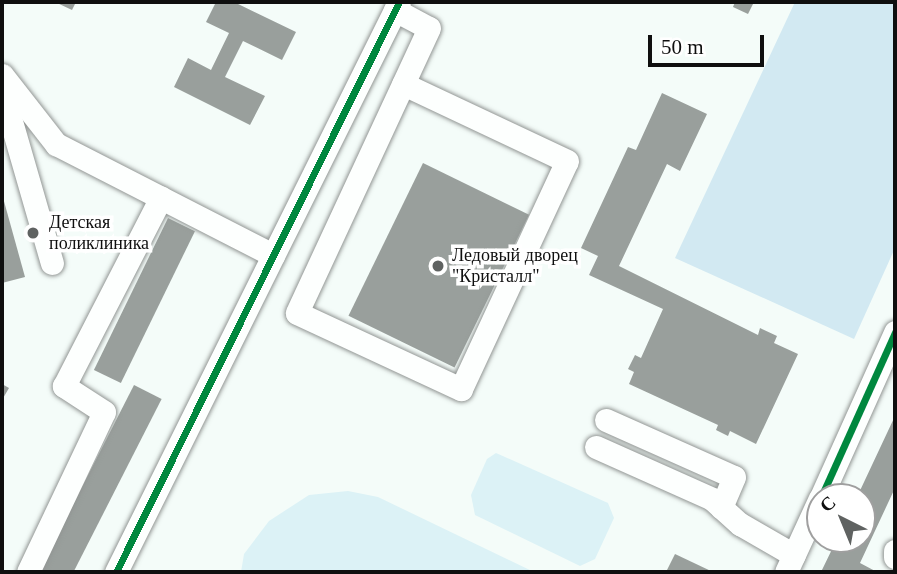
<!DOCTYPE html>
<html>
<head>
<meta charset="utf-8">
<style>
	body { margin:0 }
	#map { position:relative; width:897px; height:574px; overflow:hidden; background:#f4fcf9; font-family:"Times New Roman",serif }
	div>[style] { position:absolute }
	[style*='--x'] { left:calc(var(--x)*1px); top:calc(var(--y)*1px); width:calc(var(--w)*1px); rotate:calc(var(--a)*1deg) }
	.green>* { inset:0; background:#d2e9f2 }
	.pitch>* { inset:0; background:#dcf2f6 }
	.building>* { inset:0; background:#999f9c; transform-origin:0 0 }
	.roads { filter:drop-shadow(0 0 2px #929694) drop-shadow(0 0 2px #929694) }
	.minor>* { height:23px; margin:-11.5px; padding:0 11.5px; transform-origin:11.5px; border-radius:11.5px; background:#fdfffe }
	.cycleway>* { height:7px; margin:-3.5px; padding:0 3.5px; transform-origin:3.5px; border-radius:3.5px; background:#00873e }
	.dots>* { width:19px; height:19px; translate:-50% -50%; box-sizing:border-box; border:4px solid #fff; border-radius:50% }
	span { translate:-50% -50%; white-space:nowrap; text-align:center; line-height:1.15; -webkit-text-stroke:7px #fff; paint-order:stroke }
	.poi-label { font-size:18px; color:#0f0f0f }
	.left { translate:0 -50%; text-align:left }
	.frame { position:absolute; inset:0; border:4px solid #0f0f0f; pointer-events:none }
	.north { position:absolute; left:806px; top:483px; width:70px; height:70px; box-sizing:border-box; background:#fff; border:2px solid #9f9f9f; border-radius:50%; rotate:317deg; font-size:19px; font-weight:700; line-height:28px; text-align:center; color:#0f0f0f }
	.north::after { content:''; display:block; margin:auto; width:24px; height:32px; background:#5f6261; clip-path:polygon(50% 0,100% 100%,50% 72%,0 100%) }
	.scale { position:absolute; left:648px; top:35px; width:116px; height:32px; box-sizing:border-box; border:4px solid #0f0f0f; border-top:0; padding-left:9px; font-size:21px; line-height:24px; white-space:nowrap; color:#0f0f0f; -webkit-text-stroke:5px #fff; paint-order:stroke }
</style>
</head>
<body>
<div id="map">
	<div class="green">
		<div style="clip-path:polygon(795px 2px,895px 2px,895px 248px,854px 339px,675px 258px)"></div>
	</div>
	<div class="pitch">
		<div style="clip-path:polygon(496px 453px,608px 503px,614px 518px,595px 559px,580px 566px,475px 515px,471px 495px,487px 459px)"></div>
		<div style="clip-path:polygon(348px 491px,378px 497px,534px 572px,241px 572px,244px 554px,269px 521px,309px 495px)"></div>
	</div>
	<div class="building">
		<div style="clip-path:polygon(55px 2px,76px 2px,72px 10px)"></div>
		<div style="clip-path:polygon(216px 2px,234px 2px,296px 32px,282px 60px,243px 41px,225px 77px,265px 96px,250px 125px,174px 87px,188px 58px,211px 70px,229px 33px,206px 22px)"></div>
		<div style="clip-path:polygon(735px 2px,754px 2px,748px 14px,733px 7px)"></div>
		<div style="clip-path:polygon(662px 93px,707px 114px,680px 171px,667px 164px,619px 266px,758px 335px,760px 328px,777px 336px,774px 343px,798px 354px,756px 444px,730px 431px,728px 436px,716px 430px,718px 425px,629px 384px,634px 372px,628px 369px,635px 355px,641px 358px,663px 309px,589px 275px,598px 256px,581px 248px,628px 147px,636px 150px)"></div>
		<div style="left:423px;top:163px;width:118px;height:170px;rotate:26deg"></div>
		<div style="clip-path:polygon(2px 194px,25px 277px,2px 283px)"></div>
		<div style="left:168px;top:218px;width:30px;height:169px;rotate:26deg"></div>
		<div style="clip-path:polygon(2px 384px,9px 388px,2px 400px)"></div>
		<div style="left:134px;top:385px;width:31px;height:208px;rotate:27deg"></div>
		<div style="clip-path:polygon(895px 416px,895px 488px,860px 563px,877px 572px,821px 572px,837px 539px,862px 539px,862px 497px,857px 497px)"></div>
		<div style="clip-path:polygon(675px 554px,713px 572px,666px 572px)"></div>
	</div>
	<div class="roads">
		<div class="minor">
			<div style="--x:395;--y:10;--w:38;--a:28"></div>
			<div style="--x:429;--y:28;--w:314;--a:114.9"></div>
			<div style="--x:297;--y:313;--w:181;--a:24.9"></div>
			<div style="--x:461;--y:389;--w:251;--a:-65.1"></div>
			<div style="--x:567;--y:161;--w:181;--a:-154.8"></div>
			<div style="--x:2;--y:75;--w:88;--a:52"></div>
			<div style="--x:56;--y:144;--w:244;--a:27.1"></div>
			<div style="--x:2;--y:90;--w:180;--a:73.9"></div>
			<div style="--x:606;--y:420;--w:140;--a:24"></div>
			<div style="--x:734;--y:477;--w:33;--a:113"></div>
			<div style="--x:596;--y:447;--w:127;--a:24.1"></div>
			<div style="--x:712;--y:499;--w:38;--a:42"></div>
			<div style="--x:740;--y:524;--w:62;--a:29.9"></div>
			<div style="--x:821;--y:497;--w:181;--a:-65.8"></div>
			<div style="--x:895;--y:551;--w:6;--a:90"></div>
			<div style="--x:28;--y:572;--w:177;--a:-64.6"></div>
			<div style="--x:104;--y:412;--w:48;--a:-147"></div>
			<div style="--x:64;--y:386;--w:212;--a:-62.8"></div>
			<div style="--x:116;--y:572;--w:636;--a:-63.6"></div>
			<div style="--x:786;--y:572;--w:81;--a:-65.3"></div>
		</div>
	</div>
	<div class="cycleway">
		<div style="--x:821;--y:497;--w:181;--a:-65.8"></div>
		<div style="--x:116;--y:572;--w:636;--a:-63.6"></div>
	</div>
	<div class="dots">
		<div style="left:33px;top:233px;background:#5f6261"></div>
		<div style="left:438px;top:266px;background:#5f6261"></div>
	</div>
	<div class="poi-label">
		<span class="left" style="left:49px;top:233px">Детская<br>поликлиника</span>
		<span class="left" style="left:452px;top:266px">Ледовый дворец<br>"Кристалл"</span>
	</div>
	<div class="frame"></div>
	<div class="north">С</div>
	<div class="scale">50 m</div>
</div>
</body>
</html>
